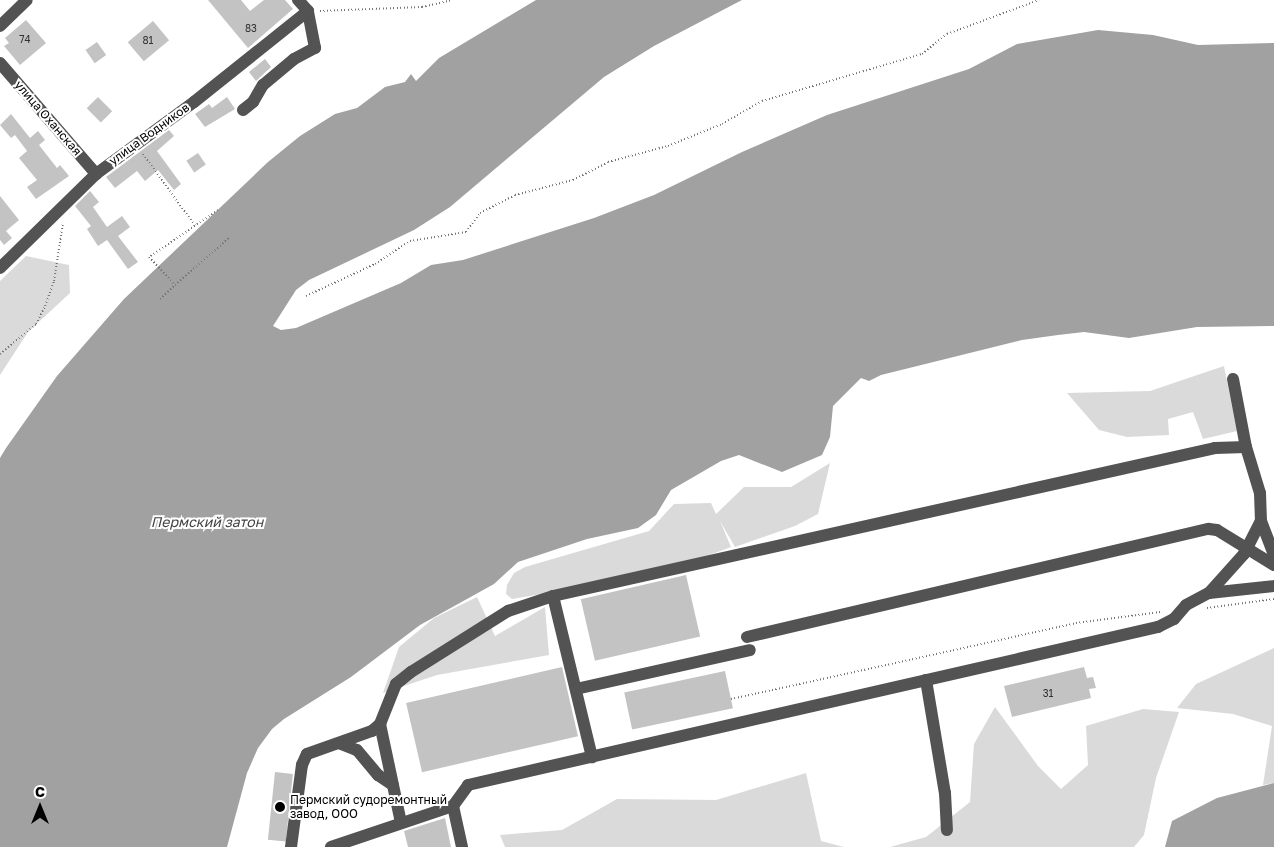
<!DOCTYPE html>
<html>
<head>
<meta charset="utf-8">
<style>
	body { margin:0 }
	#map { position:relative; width:1274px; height:847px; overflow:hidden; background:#fff; font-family:"Golos Text",sans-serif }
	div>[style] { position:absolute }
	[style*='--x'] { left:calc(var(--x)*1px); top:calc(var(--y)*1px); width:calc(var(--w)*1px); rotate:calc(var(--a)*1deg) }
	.green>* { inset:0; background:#dadada }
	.water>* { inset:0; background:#a1a1a1 }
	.building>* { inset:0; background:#c3c3c3; transform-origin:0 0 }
	.path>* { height:2px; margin-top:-1px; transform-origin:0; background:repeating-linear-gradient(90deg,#757575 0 1px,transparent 0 3.5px) }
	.minor>* { height:12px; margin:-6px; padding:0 6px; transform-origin:6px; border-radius:6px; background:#535353 }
	.dots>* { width:14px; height:14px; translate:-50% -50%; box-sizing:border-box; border:2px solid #fff; border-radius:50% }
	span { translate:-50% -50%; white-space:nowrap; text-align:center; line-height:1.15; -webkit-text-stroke:4px #fff; paint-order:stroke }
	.number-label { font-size:10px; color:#313131 }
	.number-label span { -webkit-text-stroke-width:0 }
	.street-label { font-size:12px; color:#000 }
	.poi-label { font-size:12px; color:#000 }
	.left { translate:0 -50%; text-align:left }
	.water-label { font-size:14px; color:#424242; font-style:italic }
	.north { position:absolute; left:15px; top:782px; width:50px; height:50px; -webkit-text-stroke:4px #fff; paint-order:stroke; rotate:0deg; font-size:14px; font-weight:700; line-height:20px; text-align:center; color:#000 }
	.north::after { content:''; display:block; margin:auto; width:18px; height:22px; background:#000; clip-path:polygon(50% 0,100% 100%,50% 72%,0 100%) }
</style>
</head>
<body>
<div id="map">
	<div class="green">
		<div style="clip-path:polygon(26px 256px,69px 265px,70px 293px,28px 332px,0 375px,0 281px)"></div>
		<div style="clip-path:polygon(1224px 366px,1237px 431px,1203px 439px,1193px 412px,1168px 419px,1169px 435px,1127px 437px,1099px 430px,1067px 393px,1150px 391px)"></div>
		<div style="clip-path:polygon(830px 463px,818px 514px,795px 526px,735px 547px,720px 521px,731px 547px,655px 575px,512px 599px,506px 594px,507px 585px,514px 573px,525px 567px,649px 531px,674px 504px,711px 503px,716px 514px,744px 487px,791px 487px)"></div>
		<div style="clip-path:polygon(477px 597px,495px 636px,545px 607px,549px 655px,437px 675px,383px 693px,399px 647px,434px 618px)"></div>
		<div style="clip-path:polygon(1274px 648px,1274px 783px,1263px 785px,1272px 726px,1233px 714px,1177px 708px,1196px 684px)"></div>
		<div style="clip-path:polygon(995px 707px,1038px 766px,1061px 789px,1088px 765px,1086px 726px,1143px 709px,1179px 712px,1156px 778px,1144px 835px,1134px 847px,890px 847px,926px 837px,970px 802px,974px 744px)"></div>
		<div style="clip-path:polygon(806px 773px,821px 841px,844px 847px,505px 847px,500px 835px,562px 830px,617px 799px,716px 800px)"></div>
	</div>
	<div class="water">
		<div style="clip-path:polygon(536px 0,742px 0,654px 46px,604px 77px,450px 207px,414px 230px,309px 280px,296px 290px,273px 326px,281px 330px,296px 328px,401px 283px,431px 265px,463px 260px,594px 218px,654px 195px,742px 152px,827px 115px,969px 69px,1017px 44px,1098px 30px,1153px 35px,1198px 45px,1274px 43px,1274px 326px,1197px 327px,1129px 338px,1084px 332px,1058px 335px,1022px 340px,881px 375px,869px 381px,861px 378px,833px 406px,830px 437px,822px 455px,782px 472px,739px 455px,721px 461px,671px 490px,656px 515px,638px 528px,587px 539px,518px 562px,494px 584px,420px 625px,351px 677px,284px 719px,272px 729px,258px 748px,247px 773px,227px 847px,0 847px,0 458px,6px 448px,57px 376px,124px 299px,268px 162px,300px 136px,335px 114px,357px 108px,385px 87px,405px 82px,411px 74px,416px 81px,439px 58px)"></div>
		<div style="clip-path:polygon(1274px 783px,1274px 847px,1165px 847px,1172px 821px,1217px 798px)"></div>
	</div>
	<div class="building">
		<div style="clip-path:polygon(208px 0,241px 0,250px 11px,264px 0,285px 0,293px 9px,248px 48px)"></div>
		<div style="clip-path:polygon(26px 20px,46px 43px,20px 65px,4px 46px,9px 43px,5px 38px)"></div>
		<div style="left:153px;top:21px;width:25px;height:33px;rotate:50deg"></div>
		<div style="left:97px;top:42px;width:16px;height:14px;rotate:55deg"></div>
		<div style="clip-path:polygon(265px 59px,271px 67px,256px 81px,249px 72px)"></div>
		<div style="left:98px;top:97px;width:20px;height:16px;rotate:45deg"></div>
		<div style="clip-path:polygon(227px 97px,235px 109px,205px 127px,195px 114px,209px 104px,212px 108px)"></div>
		<div style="clip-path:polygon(11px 114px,30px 138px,38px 131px,45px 140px,39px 145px,57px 168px,60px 165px,69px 176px,36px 199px,27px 187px,37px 180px,19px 158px,27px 151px,15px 135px,11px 138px,0 125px)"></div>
		<div style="clip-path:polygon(169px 130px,174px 136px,157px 151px,181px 184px,174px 190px,158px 170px,145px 181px,137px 171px,115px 188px,106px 177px)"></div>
		<div style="left:198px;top:153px;width:14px;height:14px;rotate:56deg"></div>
		<div style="clip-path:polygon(90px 191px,99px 202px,93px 207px,107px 227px,122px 216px,130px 227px,118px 236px,138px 262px,128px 269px,107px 240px,98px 246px,87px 229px,91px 226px,75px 206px)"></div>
		<div style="clip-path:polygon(0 196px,19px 220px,6px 231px,12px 238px,4px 245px,0 240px)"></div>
		<div style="left:686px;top:575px;width:63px;height:108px;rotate:77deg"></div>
		<div style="left:562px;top:667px;width:71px;height:160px;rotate:77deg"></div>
		<div style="clip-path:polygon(1084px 667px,1087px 678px,1093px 677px,1096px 688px,1089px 689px,1091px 698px,1012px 717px,1004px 686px)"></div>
		<div style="left:725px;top:671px;width:38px;height:103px;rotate:78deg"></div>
		<div style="left:275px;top:772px;width:18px;height:68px;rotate:6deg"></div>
		<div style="clip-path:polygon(445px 818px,451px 847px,408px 847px,404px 831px)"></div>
	</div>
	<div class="path">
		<div style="--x:320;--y:11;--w:102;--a:-2.2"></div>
		<div style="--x:422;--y:7;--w:31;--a:-13"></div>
		<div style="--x:143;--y:154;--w:90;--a:54"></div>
		<div style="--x:218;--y:210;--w:83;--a:145.7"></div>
		<div style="--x:149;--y:257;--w:38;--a:47"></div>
		<div style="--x:175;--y:285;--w:73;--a:-41.1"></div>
		<div style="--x:306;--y:296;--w:76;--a:-24.9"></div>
		<div style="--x:375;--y:264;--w:42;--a:-33.3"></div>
		<div style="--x:410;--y:241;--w:57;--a:-9.1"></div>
		<div style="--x:466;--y:232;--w:24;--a:-54"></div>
		<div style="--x:480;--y:213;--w:39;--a:-27"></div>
		<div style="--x:515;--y:195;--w:60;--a:-14.5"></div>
		<div style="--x:573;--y:180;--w:39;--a:-27"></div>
		<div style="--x:608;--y:162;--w:62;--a:-14.9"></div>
		<div style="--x:668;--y:146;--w:58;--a:-22.2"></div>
		<div style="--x:722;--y:124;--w:46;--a:-29.9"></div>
		<div style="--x:762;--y:101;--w:167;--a:-16.4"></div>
		<div style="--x:922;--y:54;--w:32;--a:-39"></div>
		<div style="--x:947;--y:34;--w:98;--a:-20.3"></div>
		<div style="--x:160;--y:299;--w:21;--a:-43"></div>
		<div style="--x:0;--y:354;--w:47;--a:-39.8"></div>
		<div style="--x:36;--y:324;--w:20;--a:-63"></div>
		<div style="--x:45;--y:306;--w:27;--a:-70"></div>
		<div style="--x:54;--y:281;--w:59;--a:-81.2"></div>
		<div style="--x:1207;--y:608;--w:68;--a:-7.7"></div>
		<div style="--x:731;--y:699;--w:353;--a:-12.4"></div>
		<div style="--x:1076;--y:623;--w:85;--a:-7.5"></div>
	</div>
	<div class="minor">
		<div style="--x:0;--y:26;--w:37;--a:-44"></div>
		<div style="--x:0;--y:63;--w:147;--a:49.1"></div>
		<div style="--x:243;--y:110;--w:13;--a:-39"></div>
		<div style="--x:253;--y:102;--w:20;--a:-60"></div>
		<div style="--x:263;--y:85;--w:40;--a:-40"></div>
		<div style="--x:294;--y:59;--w:24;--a:-28"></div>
		<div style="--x:315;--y:48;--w:38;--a:-101"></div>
		<div style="--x:308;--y:11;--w:15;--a:-132"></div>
		<div style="--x:0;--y:268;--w:134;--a:-44.4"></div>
		<div style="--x:96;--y:174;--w:122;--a:-36.3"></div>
		<div style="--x:194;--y:102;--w:146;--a:-38.6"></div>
		<div style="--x:1233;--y:379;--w:69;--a:79.2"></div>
		<div style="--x:1209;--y:593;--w:52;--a:-48.1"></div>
		<div style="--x:1244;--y:554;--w:37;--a:-63"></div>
		<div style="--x:553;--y:596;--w:166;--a:76.4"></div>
		<div style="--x:747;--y:637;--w:474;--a:-13.2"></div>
		<div style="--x:1209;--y:529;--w:8;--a:7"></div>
		<div style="--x:1217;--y:530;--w:67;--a:31.6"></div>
		<div style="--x:926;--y:680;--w:115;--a:80.5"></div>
		<div style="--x:945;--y:793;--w:37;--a:87"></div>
		<div style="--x:576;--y:689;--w:178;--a:-12.6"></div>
		<div style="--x:380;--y:724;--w:101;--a:78"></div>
		<div style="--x:341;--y:744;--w:17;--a:21"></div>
		<div style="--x:357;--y:750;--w:33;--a:50"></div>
		<div style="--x:378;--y:775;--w:18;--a:34"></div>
		<div style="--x:453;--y:806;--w:42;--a:77.6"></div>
		<div style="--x:291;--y:847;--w:83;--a:-82.4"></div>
		<div style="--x:302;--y:765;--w:12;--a:-66"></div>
		<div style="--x:307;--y:754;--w:69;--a:-19.5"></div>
		<div style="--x:372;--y:731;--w:11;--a:-41"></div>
		<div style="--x:380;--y:724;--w:43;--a:-68.2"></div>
		<div style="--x:396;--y:684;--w:19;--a:-39"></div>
		<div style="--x:411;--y:672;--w:115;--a:-32.2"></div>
		<div style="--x:508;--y:611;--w:47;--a:-18.4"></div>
		<div style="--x:553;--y:596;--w:678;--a:-12.6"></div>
		<div style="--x:1215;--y:448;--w:31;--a:-2"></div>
		<div style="--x:1246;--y:447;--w:48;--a:73.1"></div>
		<div style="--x:1260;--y:493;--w:28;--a:88"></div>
		<div style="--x:1261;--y:521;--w:36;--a:69"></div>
		<div style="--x:331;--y:847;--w:129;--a:-18.6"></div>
		<div style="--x:453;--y:806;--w:26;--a:-54"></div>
		<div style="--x:468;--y:785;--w:708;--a:-12.9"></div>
		<div style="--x:1158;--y:627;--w:18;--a:-27"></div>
		<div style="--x:1174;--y:619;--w:18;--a:-49"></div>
		<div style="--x:1186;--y:605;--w:26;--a:-28"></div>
		<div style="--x:1209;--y:593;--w:65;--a:-6.1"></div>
	</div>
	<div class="dots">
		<div style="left:280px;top:807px;background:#000"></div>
	</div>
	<div class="number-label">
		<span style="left:251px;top:29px">83</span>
		<span style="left:25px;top:40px">74</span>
		<span style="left:148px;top:41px">81</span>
		<span style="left:1048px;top:694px">31</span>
	</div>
	<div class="street-label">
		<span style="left:48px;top:118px;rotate:49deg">улица Оханская</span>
		<span style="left:149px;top:134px;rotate:-36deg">улица Водников</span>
	</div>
	<div class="poi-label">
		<span class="left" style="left:290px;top:807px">Пермский судоремонтный<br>завод, ООО</span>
	</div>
	<div class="water-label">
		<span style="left:207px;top:522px">Пермский затон</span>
	</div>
	<div class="north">С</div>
</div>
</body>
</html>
